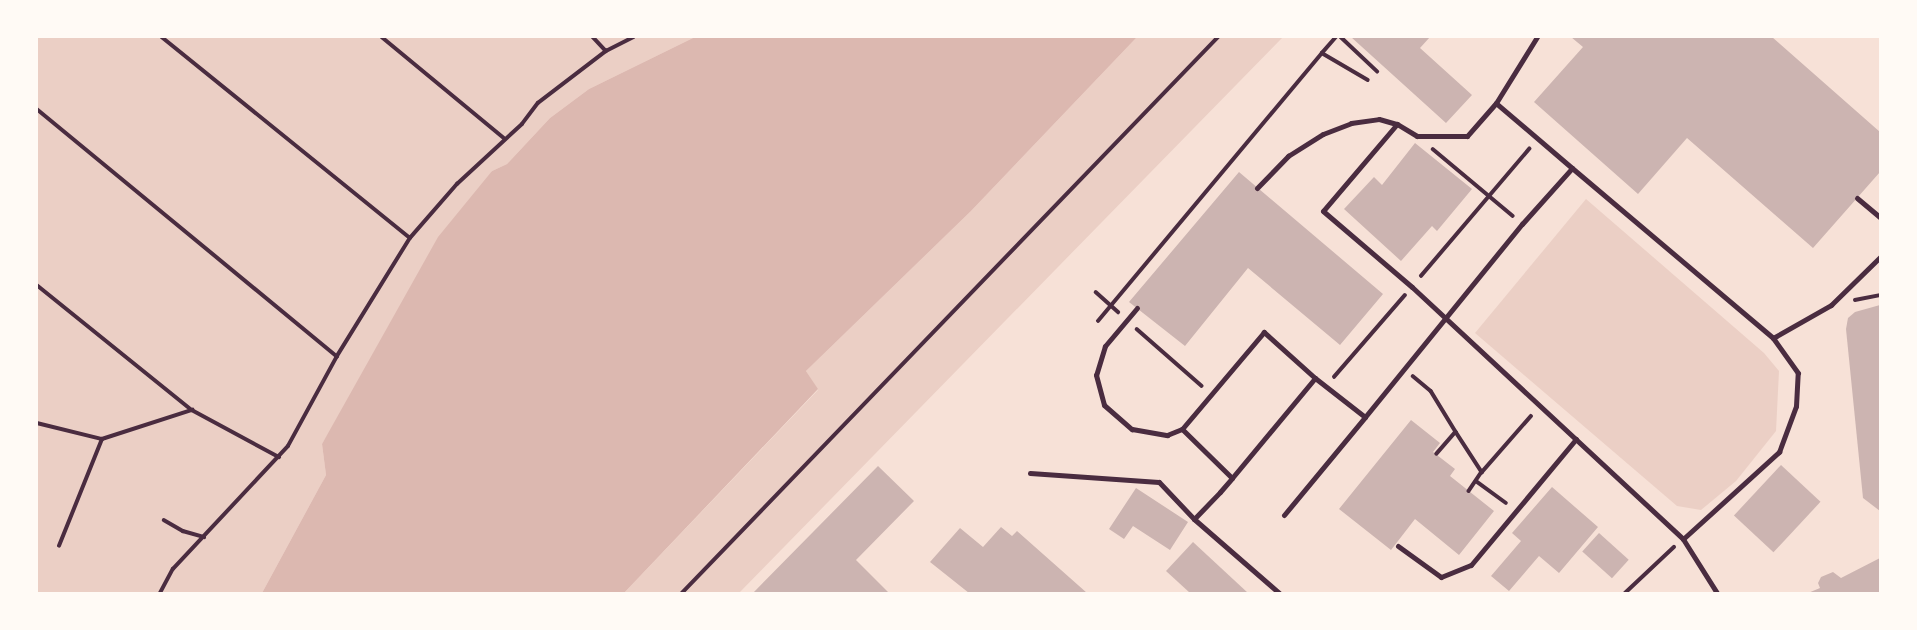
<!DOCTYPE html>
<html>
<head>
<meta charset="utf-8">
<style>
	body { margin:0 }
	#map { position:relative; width:1917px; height:630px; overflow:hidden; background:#f7e1d7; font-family:"Alegreya Sans",sans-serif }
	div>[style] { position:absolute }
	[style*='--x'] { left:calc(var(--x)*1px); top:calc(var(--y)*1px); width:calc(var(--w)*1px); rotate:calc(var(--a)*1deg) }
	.green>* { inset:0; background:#ebcfc5 }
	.water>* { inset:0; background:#dcb8b0 }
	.building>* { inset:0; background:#ccb4b1; transform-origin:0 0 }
	.path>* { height:3.5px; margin:-1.75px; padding:0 1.75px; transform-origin:1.75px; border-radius:1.75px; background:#4a2c40 }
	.service>* { height:5px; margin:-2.5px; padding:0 2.5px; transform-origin:2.5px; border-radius:2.5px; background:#4a2c40 }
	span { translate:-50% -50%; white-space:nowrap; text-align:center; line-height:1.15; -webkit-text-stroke:7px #fffaf5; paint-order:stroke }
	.frame { position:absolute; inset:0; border:38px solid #fffaf5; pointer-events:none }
</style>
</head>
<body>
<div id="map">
	<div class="green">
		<div style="clip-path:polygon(37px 37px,695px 37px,589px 89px,550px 118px,507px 164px,492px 171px,322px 444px,326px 475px,262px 593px,37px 593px)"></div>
		<div style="clip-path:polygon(1137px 37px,1283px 37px,739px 593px,624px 593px,818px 390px,806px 371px,971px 211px)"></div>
		<div style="clip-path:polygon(1586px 199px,1764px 353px,1779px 371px,1776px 431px,1736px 481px,1701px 510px,1677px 506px,1475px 333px)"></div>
	</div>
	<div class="water">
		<div style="clip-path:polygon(695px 37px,1137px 37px,971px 211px,806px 371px,818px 389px,624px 593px,262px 593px,326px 475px,322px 444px,438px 237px,492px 171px,507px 164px,550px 118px,589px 89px)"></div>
	</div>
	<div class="building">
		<div style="clip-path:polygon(1351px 37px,1430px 37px,1420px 48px,1472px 95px,1446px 123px)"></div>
		<div style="clip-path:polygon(1571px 37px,1772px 37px,1880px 132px,1880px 172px,1813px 248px,1687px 138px,1638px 194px,1534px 102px,1583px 47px)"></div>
		<div style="clip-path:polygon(1415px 143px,1472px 189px,1437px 231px,1432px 226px,1401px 261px,1344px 209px,1374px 177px,1382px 185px)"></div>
		<div style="clip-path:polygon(1239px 172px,1383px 294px,1340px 345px,1248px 268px,1185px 346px,1129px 302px)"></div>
		<div style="clip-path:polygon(1880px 305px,1880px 511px,1863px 498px,1846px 329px,1848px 318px,1855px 312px)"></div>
		<div style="clip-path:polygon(1411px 420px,1440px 443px,1433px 452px,1455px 469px,1450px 476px,1494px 511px,1459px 555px,1415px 519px,1391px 550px,1339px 509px)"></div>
		<div style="left:1781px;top:465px;width:54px;height:69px;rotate:43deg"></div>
		<div style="clip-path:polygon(878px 466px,914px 501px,856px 560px,889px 593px,753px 593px)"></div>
		<div style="clip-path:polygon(1552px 487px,1598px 527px,1559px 573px,1539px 556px,1509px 591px,1491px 576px,1521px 541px,1512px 533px)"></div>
		<div style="clip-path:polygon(1136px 488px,1188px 522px,1170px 550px,1133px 526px,1124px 539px,1109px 529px)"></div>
		<div style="clip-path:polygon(1001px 527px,1012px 536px,1017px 531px,1087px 593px,969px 593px,930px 562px,960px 528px,983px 547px)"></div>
		<div style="left:1599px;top:533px;width:40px;height:25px;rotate:42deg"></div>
		<div style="clip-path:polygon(1193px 542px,1248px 593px,1190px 593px,1166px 571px)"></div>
		<div style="clip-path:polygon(1880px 558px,1880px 593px,1808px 593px,1820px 588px,1818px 583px,1821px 577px,1833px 572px,1841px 578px)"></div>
	</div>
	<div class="path">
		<div style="--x:162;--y:37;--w:319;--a:39"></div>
		<div style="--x:382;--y:37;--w:158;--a:39.6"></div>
		<div style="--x:593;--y:37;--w:19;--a:47"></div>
		<div style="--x:1341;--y:37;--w:50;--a:43.4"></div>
		<div style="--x:1322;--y:53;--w:21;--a:-49"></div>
		<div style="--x:37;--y:109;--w:389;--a:39.5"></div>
		<div style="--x:1433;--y:149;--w:104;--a:39.9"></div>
		<div style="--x:1421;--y:276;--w:167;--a:-49.6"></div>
		<div style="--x:37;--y:285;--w:199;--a:38.9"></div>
		<div style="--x:192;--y:410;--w:99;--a:28.4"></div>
		<div style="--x:1096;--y:292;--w:30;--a:42"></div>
		<div style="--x:1855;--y:300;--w:25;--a:-11"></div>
		<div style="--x:1098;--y:321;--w:349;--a:-50.1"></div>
		<div style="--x:1322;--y:53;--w:53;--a:30.4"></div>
		<div style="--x:1137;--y:329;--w:86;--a:41.2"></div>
		<div style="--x:1413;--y:376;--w:23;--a:40"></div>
		<div style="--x:1431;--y:391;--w:48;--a:58.6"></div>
		<div style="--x:1456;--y:432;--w:29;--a:131"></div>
		<div style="--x:1334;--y:377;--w:108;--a:-49.1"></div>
		<div style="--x:37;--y:423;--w:67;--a:13.8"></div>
		<div style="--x:102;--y:439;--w:95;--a:-17.9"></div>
		<div style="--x:1456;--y:432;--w:48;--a:57"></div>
		<div style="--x:1482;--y:472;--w:23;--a:124"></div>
		<div style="--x:1482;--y:472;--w:74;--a:-48.8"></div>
		<div style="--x:1476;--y:481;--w:37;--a:36"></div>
		<div style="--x:164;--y:520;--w:22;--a:30"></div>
		<div style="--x:183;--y:531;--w:22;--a:16"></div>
		<div style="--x:59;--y:546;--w:115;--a:-68.1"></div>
		<div style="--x:160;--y:593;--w:27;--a:-62"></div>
		<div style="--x:173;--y:569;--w:168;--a:-46.9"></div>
		<div style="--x:288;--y:446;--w:102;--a:-61.4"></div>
		<div style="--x:337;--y:356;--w:139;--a:-58.3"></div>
		<div style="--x:410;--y:238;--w:72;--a:-49"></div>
		<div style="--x:457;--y:184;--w:88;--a:-42.7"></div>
		<div style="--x:522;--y:124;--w:26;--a:-53"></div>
		<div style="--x:538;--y:103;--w:86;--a:-37.4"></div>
		<div style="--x:606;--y:51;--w:31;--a:-27"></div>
		<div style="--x:682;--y:593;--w:772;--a:-46.05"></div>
		<div style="--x:1625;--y:593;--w:67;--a:-43.2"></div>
	</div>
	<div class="service">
		<div style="--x:1496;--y:103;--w:78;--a:-58.2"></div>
		<div style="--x:1572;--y:168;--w:100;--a:-139.5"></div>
		<div style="--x:1496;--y:103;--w:44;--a:131.3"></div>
		<div style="--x:1467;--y:136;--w:50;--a:180"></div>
		<div style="--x:1417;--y:136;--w:23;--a:-149"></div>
		<div style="--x:1397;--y:124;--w:114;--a:130.4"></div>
		<div style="--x:1323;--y:211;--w:117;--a:40.5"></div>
		<div style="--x:1412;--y:287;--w:370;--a:42.9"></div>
		<div style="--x:1683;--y:539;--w:64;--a:57.8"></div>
		<div style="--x:1257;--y:188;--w:45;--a:-45.9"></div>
		<div style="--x:1288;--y:156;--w:41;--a:-32.2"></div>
		<div style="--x:1323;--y:134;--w:30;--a:-21"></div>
		<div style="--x:1351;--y:123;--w:28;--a:-8"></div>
		<div style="--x:1379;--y:119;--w:19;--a:16"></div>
		<div style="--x:1857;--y:198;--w:30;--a:40"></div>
		<div style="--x:1137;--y:308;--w:50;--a:130.1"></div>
		<div style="--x:1105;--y:346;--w:30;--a:107"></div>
		<div style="--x:1096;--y:375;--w:31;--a:75"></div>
		<div style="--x:1104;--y:405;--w:37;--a:41"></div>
		<div style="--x:1132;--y:429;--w:36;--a:10"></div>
		<div style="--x:1167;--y:435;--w:16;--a:-22"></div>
		<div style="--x:1365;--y:417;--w:249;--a:-50.9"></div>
		<div style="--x:1522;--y:224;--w:75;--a:-48.2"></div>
		<div style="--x:1572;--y:168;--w:263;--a:40.2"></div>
		<div style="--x:1030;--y:473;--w:129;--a:4"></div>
		<div style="--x:1159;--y:482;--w:51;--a:46.6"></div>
		<div style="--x:1194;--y:519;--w:113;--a:41"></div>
		<div style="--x:1284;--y:515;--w:127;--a:-50.4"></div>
		<div style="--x:1365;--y:417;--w:63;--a:-142"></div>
		<div style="--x:1194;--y:519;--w:37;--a:-46"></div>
		<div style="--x:1220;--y:492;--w:18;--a:-49"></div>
		<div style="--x:1232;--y:478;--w:130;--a:-50.3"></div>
		<div style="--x:1315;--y:378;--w:69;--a:-138"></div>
		<div style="--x:1264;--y:332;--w:127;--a:130.2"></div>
		<div style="--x:1182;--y:429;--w:70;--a:44.4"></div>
		<div style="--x:1683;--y:539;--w:130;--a:-42.2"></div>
		<div style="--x:1779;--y:452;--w:49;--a:-69.7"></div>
		<div style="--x:1796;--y:406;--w:33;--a:-87"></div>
		<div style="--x:1798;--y:373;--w:43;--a:-125.5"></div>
		<div style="--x:1773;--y:338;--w:67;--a:-29.6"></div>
		<div style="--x:1831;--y:305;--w:69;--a:-44.4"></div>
		<div style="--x:1398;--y:546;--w:53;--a:35.8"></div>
		<div style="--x:1441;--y:577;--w:32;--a:-22"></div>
		<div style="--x:1471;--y:565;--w:164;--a:-50.2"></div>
	</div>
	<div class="frame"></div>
</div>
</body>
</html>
